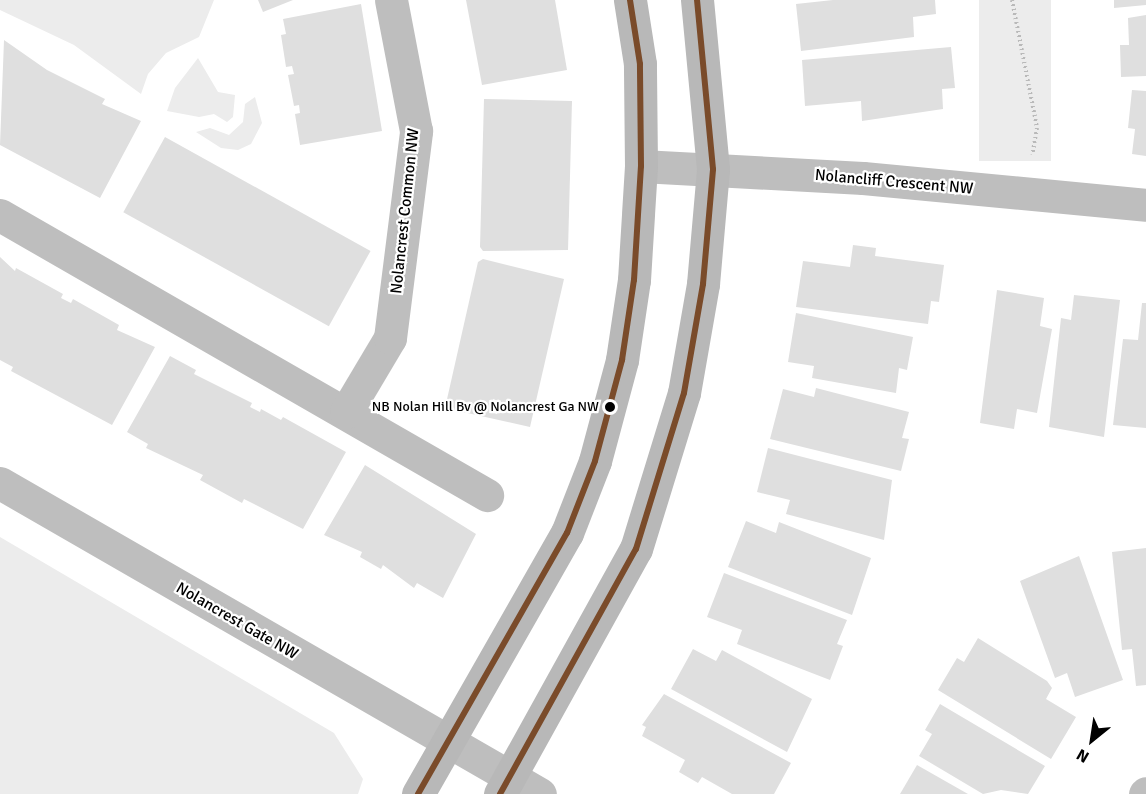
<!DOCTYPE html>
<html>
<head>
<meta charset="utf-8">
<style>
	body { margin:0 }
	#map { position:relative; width:1146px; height:794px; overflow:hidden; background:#fff; font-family:Signika,sans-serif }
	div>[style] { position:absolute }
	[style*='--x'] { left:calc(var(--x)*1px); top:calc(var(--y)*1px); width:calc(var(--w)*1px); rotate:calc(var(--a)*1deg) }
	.green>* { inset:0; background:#ececec; transform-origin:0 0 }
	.building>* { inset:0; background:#dfdfdf; transform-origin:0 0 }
	.path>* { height:4px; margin-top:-2px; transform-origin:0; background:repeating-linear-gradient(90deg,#b9b9b9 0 1.5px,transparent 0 4.5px) }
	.street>* { height:33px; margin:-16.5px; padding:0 16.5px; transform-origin:16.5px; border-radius:16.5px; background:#bebebe }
	.secondary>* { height:33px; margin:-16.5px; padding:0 16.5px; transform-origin:16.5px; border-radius:16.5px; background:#b8b8b8 }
	.bus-1>* { height:6px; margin:-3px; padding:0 3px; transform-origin:3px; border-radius:3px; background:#7a4b2a }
	.dots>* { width:16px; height:16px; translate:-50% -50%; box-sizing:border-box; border:3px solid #fff; border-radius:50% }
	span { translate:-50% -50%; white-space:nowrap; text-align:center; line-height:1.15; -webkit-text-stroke:4.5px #fff; paint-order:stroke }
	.bus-label { font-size:14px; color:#000 }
	.right { translate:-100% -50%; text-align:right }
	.street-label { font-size:16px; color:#000 }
	.north { position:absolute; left:1062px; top:710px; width:60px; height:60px; -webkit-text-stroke:4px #fff; paint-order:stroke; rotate:210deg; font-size:16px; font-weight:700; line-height:24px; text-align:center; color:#000 }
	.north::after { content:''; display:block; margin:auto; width:21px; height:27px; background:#000; clip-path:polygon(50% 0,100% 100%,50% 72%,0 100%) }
</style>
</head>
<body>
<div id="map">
	<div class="green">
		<div style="clip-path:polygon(0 0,214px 0,199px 37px,166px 53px,148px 74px,141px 94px,74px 45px,0 10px)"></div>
		<div style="left:979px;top:0;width:72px;height:161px"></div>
		<div style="clip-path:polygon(198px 58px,218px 92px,235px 95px,233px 117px,227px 122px,214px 114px,199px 117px,167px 111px,175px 88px)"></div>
		<div style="clip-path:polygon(255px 97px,262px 123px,251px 144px,238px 150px,221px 148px,196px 132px,210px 128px,229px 135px,243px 122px,245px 104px)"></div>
		<div style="clip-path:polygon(0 537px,334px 733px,363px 779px,358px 794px,0 794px)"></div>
	</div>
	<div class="building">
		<div style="clip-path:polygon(258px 0,293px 0,263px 12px)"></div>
		<div style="clip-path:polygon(466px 0,555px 0,567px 70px,482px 85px)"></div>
		<div style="clip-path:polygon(833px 0,935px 0,936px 14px,913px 17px,914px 37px,801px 51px,796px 4px)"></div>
		<div style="clip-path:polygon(1114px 0,1146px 0,1146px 5px,1114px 8px)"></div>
		<div style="clip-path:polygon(361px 4px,382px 131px,300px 145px,295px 114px,300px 113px,299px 105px,294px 106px,288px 75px,294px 74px,292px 66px,286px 67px,281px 35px,286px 34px,283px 19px)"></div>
		<div style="clip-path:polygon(1146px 15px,1146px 76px,1121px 77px,1120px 45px,1129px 45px,1128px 18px)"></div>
		<div style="clip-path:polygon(4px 40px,47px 70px,105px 99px,102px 104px,141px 121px,100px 198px,0 145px)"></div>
		<div style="clip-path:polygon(951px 47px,955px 88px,942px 89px,943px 109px,862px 121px,861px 101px,805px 106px,802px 60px)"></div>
		<div style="clip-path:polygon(1132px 90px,1146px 91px,1146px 156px,1132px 154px,1135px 129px,1128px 128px)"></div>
		<div style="clip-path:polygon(484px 99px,572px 101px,568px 250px,483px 251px,480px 247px)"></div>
		<div style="left:165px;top:137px;width:235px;height:86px;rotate:29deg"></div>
		<div style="clip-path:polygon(853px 245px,876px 248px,875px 256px,944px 265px,939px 302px,931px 301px,928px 324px,796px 307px,803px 261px,850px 267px)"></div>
		<div style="clip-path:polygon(0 257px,15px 271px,16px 268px,63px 294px,61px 298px,71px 303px,73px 299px,119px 325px,117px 330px,155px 347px,112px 425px,11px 371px,13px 367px,0 360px)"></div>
		<div style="clip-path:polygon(483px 259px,564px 279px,530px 427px,445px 408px,478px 262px)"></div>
		<div style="clip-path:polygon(997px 290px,1044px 298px,1040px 326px,1052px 329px,1037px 413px,1017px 409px,1014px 429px,980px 423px)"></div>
		<div style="clip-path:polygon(1074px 295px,1120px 300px,1104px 437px,1049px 427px,1061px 318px,1071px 320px)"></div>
		<div style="clip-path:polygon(1142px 303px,1146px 303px,1146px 428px,1113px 425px,1123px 339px,1138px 340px)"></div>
		<div style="clip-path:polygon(796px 313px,913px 337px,907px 370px,899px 368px,896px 393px,812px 378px,814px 366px,788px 362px)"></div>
		<div style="clip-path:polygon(170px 356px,196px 370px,194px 374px,252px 403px,250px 407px,260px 412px,261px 409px,281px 420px,283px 417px,346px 452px,303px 529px,244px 499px,242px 503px,200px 480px,203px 475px,146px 448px,148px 444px,127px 432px)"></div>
		<div style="clip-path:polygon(816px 388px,909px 412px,902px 438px,909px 439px,901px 471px,770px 439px,783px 389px,814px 397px)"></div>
		<div style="clip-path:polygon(768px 448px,892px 480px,884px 540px,786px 514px,790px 500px,757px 492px)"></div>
		<div style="clip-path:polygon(365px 465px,476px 534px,443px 598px,417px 583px,414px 588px,383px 565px,381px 569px,360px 557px,362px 552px,324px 535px)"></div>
		<div style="clip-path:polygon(746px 521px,776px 533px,779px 522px,871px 558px,852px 615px,728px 567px)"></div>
		<div style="clip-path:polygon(1146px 548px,1146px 685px,1136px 686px,1132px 649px,1122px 650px,1112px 552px)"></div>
		<div style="clip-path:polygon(1079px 556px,1123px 680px,1075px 697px,1067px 673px,1055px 678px,1020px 581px)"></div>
		<div style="clip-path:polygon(724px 573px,847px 620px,837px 644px,843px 646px,830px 680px,737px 644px,742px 630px,707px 617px)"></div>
		<div style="clip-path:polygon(978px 638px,1047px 681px,1052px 688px,1046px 699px,1076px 717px,1051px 759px,938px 690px,957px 658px,964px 662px)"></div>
		<div style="clip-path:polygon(693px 649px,716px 661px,722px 650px,812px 699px,787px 752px,671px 689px)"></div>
		<div style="clip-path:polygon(664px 694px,791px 763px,774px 794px,732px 794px,702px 777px,698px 783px,679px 772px,685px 760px,642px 736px,646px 727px,642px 725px)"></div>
		<div style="clip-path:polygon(940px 704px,1045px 766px,1028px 794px,1001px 790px,983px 794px,919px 756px,932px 734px,925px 730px)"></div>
		<div style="clip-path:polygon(917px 765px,968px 794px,900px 794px)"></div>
	</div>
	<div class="path">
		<div style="--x:1012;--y:0;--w:130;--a:78.9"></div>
		<div style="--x:1037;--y:128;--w:27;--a:100"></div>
	</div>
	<div class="street">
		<div style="--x:641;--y:166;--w:222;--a:3.1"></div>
		<div style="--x:863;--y:178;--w:284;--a:5.4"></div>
		<div style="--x:0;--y:215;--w:562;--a:29.9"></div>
		<div style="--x:346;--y:412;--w:86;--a:-59.3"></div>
		<div style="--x:390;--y:338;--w:209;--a:-82.8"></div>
		<div style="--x:416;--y:131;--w:133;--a:-100.8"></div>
		<div style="--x:0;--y:483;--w:623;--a:29.94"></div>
		<div style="--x:1145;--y:794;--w:1;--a:-45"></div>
	</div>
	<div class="secondary">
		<div style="--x:418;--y:794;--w:301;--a:-60.3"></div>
		<div style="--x:567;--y:533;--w:77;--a:-68.7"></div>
		<div style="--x:595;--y:461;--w:105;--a:-75"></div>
		<div style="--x:622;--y:360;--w:81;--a:-81.5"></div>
		<div style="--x:634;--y:280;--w:114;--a:-86.5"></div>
		<div style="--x:641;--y:166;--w:102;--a:-90.6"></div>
		<div style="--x:640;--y:64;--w:65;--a:-98.9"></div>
		<div style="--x:500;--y:794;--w:280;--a:-61"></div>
		<div style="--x:636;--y:549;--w:163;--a:-72.9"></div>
		<div style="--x:684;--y:393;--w:111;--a:-80.1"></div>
		<div style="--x:703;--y:284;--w:115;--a:-85"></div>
		<div style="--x:713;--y:169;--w:170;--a:-95.4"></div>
	</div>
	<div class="bus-1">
		<div style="--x:418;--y:794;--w:301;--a:-60.3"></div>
		<div style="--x:567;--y:533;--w:77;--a:-68.7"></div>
		<div style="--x:595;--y:461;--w:105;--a:-75"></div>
		<div style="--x:622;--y:360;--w:81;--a:-81.5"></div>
		<div style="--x:634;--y:280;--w:114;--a:-86.5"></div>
		<div style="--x:641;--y:166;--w:102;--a:-90.6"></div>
		<div style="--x:640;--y:64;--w:65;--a:-98.9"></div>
		<div style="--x:500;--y:794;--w:280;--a:-61"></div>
		<div style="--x:636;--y:549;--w:163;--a:-72.9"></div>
		<div style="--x:684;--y:393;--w:111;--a:-80.1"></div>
		<div style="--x:703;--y:284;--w:115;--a:-85"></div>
		<div style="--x:713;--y:169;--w:170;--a:-95.4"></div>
	</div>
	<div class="dots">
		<div style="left:610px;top:407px;background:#000"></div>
	</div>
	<div class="bus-label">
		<span class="right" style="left:599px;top:407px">NB Nolan Hill Bv @ Nolancrest Ga NW</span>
	</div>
	<div class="street-label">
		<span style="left:894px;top:182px;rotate:5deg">Nolancliff Crescent NW</span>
		<span style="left:405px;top:211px;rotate:-84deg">Nolancrest Common NW</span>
		<span style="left:237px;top:621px;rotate:30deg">Nolancrest Gate NW</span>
	</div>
	<div class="north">N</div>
</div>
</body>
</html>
